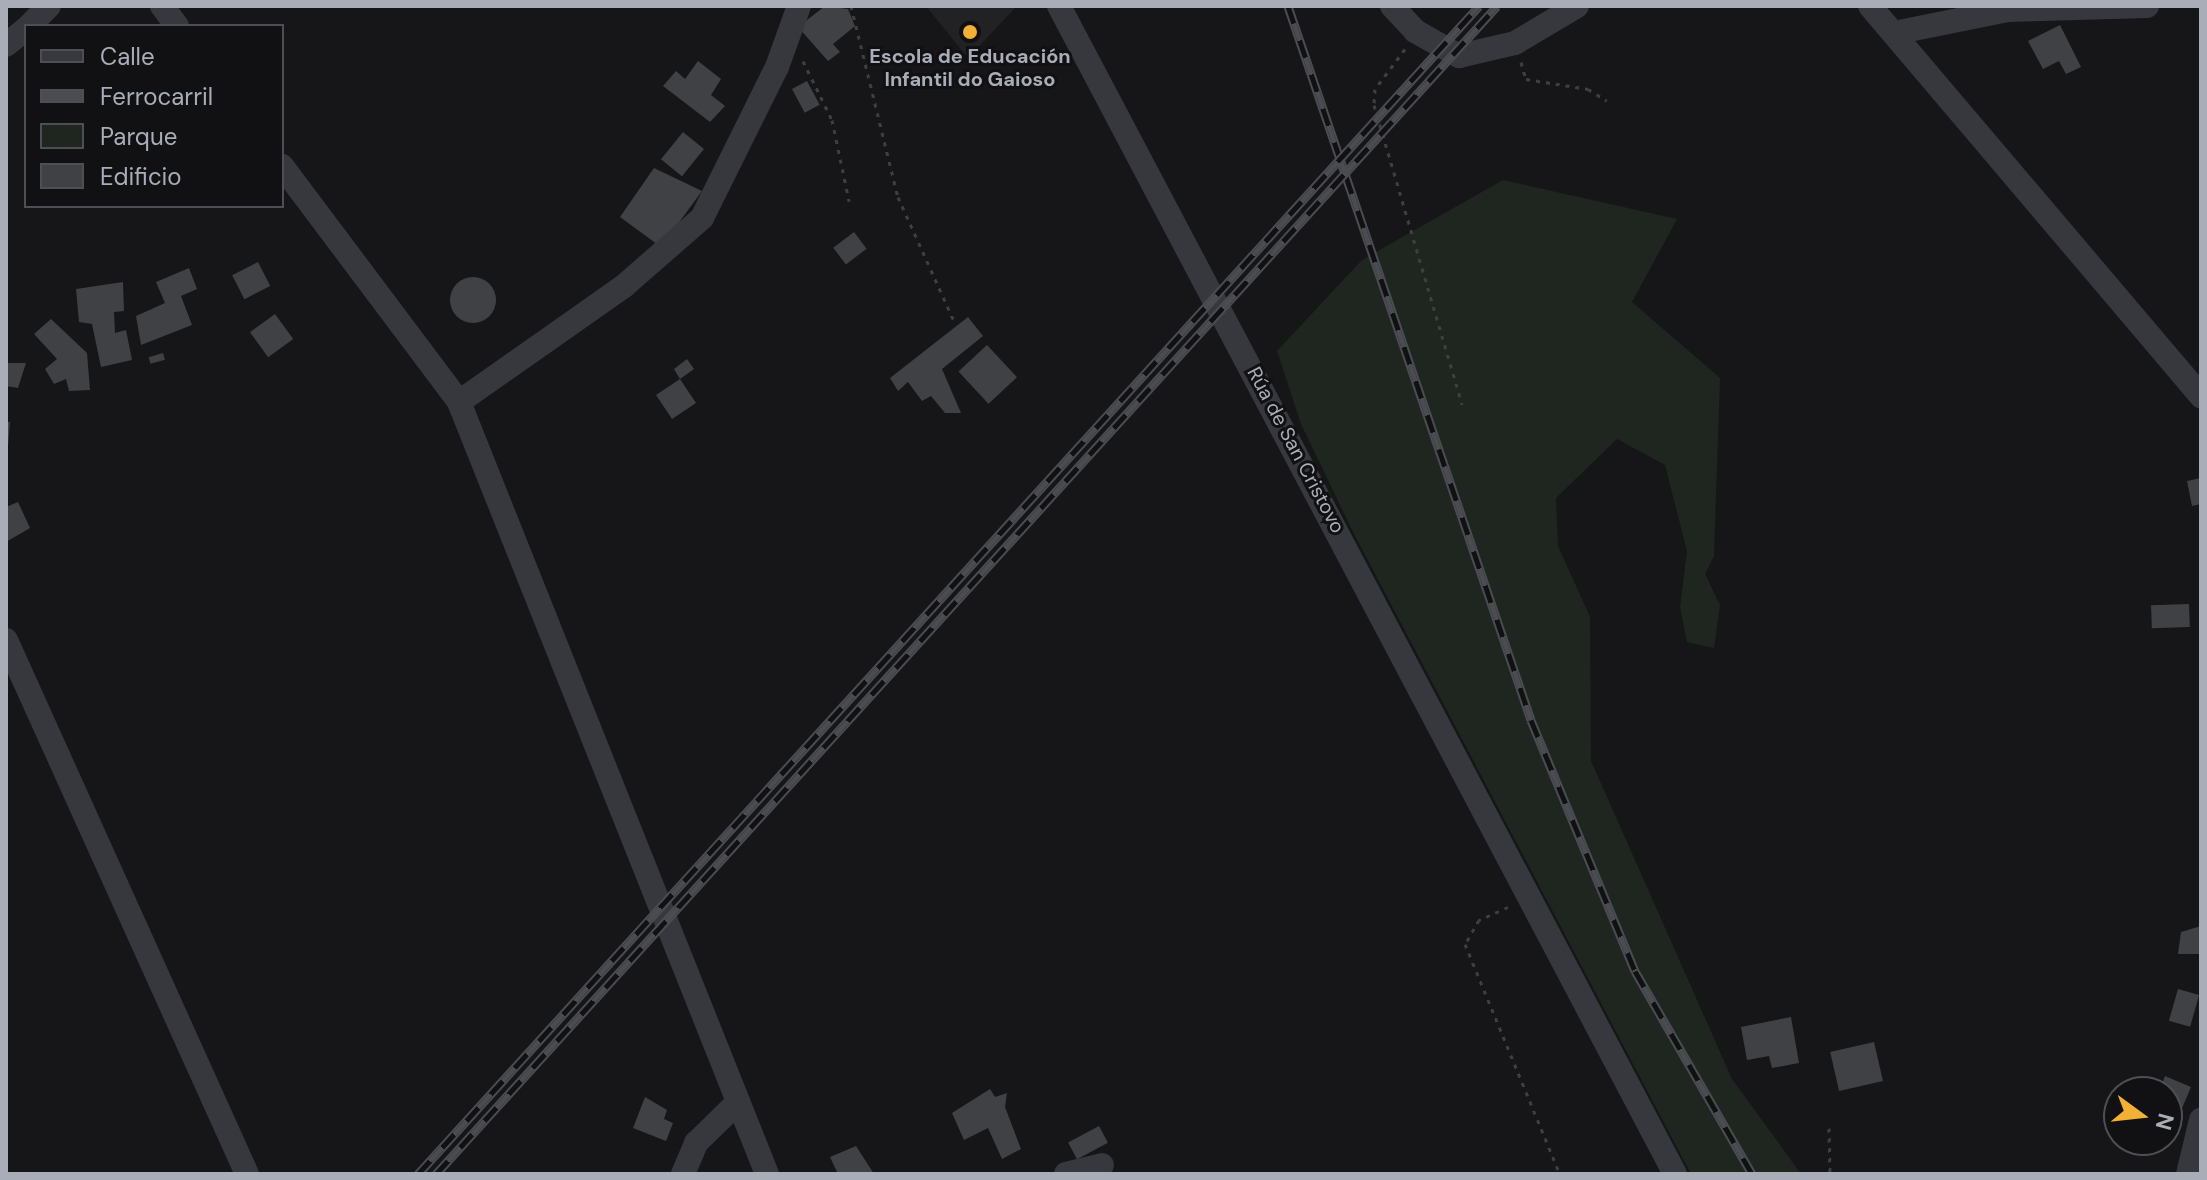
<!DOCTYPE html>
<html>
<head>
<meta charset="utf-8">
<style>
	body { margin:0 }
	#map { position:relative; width:2207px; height:1180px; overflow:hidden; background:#161618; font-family:"DM Sans",sans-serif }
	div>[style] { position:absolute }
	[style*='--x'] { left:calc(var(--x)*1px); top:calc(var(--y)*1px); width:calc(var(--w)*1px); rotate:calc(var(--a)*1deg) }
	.built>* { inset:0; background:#222225 }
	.green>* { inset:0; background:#1e261f }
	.building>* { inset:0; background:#404145; transform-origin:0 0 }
	.round { border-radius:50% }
	.path>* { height:3px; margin-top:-1.5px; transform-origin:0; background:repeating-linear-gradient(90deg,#3d3f44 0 4px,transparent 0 10px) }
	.minor>* { height:24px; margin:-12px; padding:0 12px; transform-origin:12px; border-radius:12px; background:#37383d }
	.rail>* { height:9px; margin-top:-4.5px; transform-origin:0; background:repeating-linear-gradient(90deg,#111113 0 18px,#4a4c52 0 36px); box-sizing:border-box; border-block:2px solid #4a4c52 }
	.dots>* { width:22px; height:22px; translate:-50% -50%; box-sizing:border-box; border:4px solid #111113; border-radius:50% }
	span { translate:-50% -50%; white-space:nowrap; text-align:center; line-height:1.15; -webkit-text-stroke:6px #111113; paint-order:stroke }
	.poi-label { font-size:20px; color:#a8adb8; font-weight:700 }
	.street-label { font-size:20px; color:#a8adb8 }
	.frame { position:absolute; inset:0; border:8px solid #a8adb8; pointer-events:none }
	.legend { position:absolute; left:24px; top:24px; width:260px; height:184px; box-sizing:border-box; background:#111113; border:2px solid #4d4f55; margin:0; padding:10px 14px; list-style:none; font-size:24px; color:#a8adb8 }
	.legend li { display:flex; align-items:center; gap:16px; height:40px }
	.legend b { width:40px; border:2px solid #4d4f55 }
	.north { position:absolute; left:2103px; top:1076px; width:80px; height:80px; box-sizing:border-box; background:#111113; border:2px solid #4d4f55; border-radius:50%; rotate:105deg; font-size:22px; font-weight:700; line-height:32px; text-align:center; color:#a8adb8 }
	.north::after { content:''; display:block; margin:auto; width:28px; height:36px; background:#f2b134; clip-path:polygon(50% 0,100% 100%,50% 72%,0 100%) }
</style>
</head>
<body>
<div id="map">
	<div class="built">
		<div style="clip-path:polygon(926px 6px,1017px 6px,968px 58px)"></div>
	</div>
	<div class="green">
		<div style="clip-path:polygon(1503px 180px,1677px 219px,1632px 302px,1720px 378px,1714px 556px,1705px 574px,1720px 605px,1714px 648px,1687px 642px,1680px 607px,1687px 551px,1665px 465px,1617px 439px,1556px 498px,1558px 546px,1590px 617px,1591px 761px,1732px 1079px,1801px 1174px,1691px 1174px,1354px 534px,1301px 424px,1277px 351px,1362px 260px)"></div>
	</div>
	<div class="building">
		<div style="clip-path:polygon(825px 6px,848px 9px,855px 26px,833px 44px,840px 52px,828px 61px,798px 27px)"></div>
		<div style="clip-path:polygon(2060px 25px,2081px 67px,2066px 74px,2059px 61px,2043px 69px,2028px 41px)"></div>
		<div style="clip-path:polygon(698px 61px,721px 79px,711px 95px,725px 106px,710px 122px,663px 86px,676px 71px,685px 79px)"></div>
		<div style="left:807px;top:81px;width:27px;height:17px;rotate:62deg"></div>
		<div style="left:683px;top:132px;width:27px;height:35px;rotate:39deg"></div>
		<div style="clip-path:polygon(654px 168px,702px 191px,661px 247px,620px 217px)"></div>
		<div style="left:854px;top:232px;width:21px;height:26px;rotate:53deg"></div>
		<div style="left:258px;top:262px;width:27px;height:29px;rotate:63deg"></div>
		<div style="clip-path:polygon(189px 268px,197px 289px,181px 296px,192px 325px,141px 345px,136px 316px,165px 303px,156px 282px)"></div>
		<div class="round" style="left:450px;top:277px;width:46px;height:46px"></div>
		<div style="clip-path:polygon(123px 282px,124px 311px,114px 312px,115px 333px,126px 330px,132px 360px,101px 367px,92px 324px,79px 322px,76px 289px)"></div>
		<div style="left:275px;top:314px;width:31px;height:31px;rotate:54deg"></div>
		<div style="clip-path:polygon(968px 317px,983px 336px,942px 369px,961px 413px,945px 413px,931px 396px,922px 401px,908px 382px,898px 391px,890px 378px)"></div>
		<div style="clip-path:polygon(51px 319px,87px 353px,90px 390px,69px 391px,66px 379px,54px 384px,45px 369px,57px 359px,34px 334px)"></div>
		<div style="left:987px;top:345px;width:44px;height:39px;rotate:47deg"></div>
		<div style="left:163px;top:353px;width:7px;height:15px;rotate:74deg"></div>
		<div style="clip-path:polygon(687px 359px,694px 369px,680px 379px,696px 403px,672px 419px,656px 395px,680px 379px,674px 369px)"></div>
		<div style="clip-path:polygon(6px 363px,26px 363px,18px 388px,6px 386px)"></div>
		<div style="clip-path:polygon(6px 422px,10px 422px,6px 471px)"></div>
		<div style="clip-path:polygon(2201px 478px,2201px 504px,2192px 506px,2187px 481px)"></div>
		<div style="clip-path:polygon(18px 502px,30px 528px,6px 542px,6px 507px)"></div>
		<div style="left:2189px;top:604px;width:23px;height:38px;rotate:88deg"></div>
		<div style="clip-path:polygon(2201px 926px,2201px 954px,2178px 954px,2181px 932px)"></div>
		<div style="left:2178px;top:989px;width:22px;height:33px;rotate:16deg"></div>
		<div style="clip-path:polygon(1791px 1017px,1799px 1063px,1772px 1068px,1769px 1056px,1747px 1060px,1741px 1027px)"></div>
		<div style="left:1874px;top:1042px;width:40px;height:45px;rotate:77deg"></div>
		<div style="clip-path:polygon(2165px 1076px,2191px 1087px,2180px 1113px,2167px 1108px,2167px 1092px,2159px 1092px)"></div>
		<div style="clip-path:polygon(990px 1089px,995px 1097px,1007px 1093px,1005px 1107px,1021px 1149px,1002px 1159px,988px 1128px,964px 1140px,952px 1113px)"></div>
		<div style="clip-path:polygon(645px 1097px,667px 1110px,664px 1119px,673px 1123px,666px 1141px,633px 1128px)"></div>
		<div style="left:1099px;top:1126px;width:19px;height:35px;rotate:62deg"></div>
		<div style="clip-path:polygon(856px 1146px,874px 1174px,838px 1174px,830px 1157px)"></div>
	</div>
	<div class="path">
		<div style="--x:851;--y:6;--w:197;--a:76.2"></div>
		<div style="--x:898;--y:197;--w:136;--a:65.7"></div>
		<div style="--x:1405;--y:49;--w:50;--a:126.9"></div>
		<div style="--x:1375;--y:89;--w:16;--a:94"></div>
		<div style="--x:1374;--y:105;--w:312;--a:73.6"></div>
		<div style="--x:803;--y:61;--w:66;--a:63.8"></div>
		<div style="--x:832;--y:120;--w:83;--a:78.1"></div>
		<div style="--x:1521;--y:62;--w:18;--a:74"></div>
		<div style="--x:1526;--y:79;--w:63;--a:9.2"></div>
		<div style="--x:1588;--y:89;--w:22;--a:32"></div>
		<div style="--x:1508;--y:907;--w:32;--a:156"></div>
		<div style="--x:1479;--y:920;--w:28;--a:120"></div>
		<div style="--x:1465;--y:944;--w:249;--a:67.6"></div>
		<div style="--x:1829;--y:1128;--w:46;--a:88.8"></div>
	</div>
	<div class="minor">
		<div style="--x:162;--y:6;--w:25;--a:53"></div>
		<div style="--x:1059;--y:6;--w:1320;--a:62.19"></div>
		<div style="--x:1392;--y:6;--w:34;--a:47"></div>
		<div style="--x:1415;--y:31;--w:51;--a:29.6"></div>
		<div style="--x:1459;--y:56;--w:57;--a:-13.1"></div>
		<div style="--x:1515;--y:43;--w:72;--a:-30.8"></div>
		<div style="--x:1870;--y:6;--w:512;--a:49.68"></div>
		<div style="--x:29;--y:26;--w:28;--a:-45"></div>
		<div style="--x:1894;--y:33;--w:116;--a:-11.4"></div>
		<div style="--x:2008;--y:10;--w:139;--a:-1.6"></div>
		<div style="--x:6;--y:45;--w:26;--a:-39"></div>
		<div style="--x:282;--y:166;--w:295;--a:53.1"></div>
		<div style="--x:459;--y:402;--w:831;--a:68.25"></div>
		<div style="--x:459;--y:402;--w:202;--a:-35.1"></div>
		<div style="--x:624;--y:286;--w:103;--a:-41.1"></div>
		<div style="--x:702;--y:218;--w:169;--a:-63.6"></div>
		<div style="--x:777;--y:67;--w:65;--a:-70.2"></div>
		<div style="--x:6;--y:640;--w:586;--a:65.71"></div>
		<div style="--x:683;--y:1174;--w:34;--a:-67"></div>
		<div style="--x:696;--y:1143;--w:59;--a:-44.3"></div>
		<div style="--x:1066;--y:1174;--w:37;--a:-14"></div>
		<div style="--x:2188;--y:1174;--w:56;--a:-76.5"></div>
	</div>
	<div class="rail">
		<div style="--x:1288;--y:6;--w:754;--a:71.2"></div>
		<div style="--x:1531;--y:720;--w:272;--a:67.5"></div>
		<div style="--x:1635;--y:971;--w:234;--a:60"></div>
		<div style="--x:418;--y:1174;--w:1578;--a:-47.75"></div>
		<div style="--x:436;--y:1174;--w:1578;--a:-47.75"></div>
	</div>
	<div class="dots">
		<div style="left:970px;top:32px;background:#f2b134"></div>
	</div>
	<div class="poi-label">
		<span style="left:970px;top:68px">Escola de Educación<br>Infantil do Gaioso</span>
	</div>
	<div class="street-label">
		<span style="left:1296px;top:450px;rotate:62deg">Rúa de San Cristovo</span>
	</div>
	<div class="frame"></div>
	<ul class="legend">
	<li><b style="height:10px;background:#37383d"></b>Calle</li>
	<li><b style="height:10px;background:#4a4c52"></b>Ferrocarril</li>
	<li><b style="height:22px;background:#1e261f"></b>Parque</li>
	<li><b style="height:22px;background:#404145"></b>Edificio</li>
	</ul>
	<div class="north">N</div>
</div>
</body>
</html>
